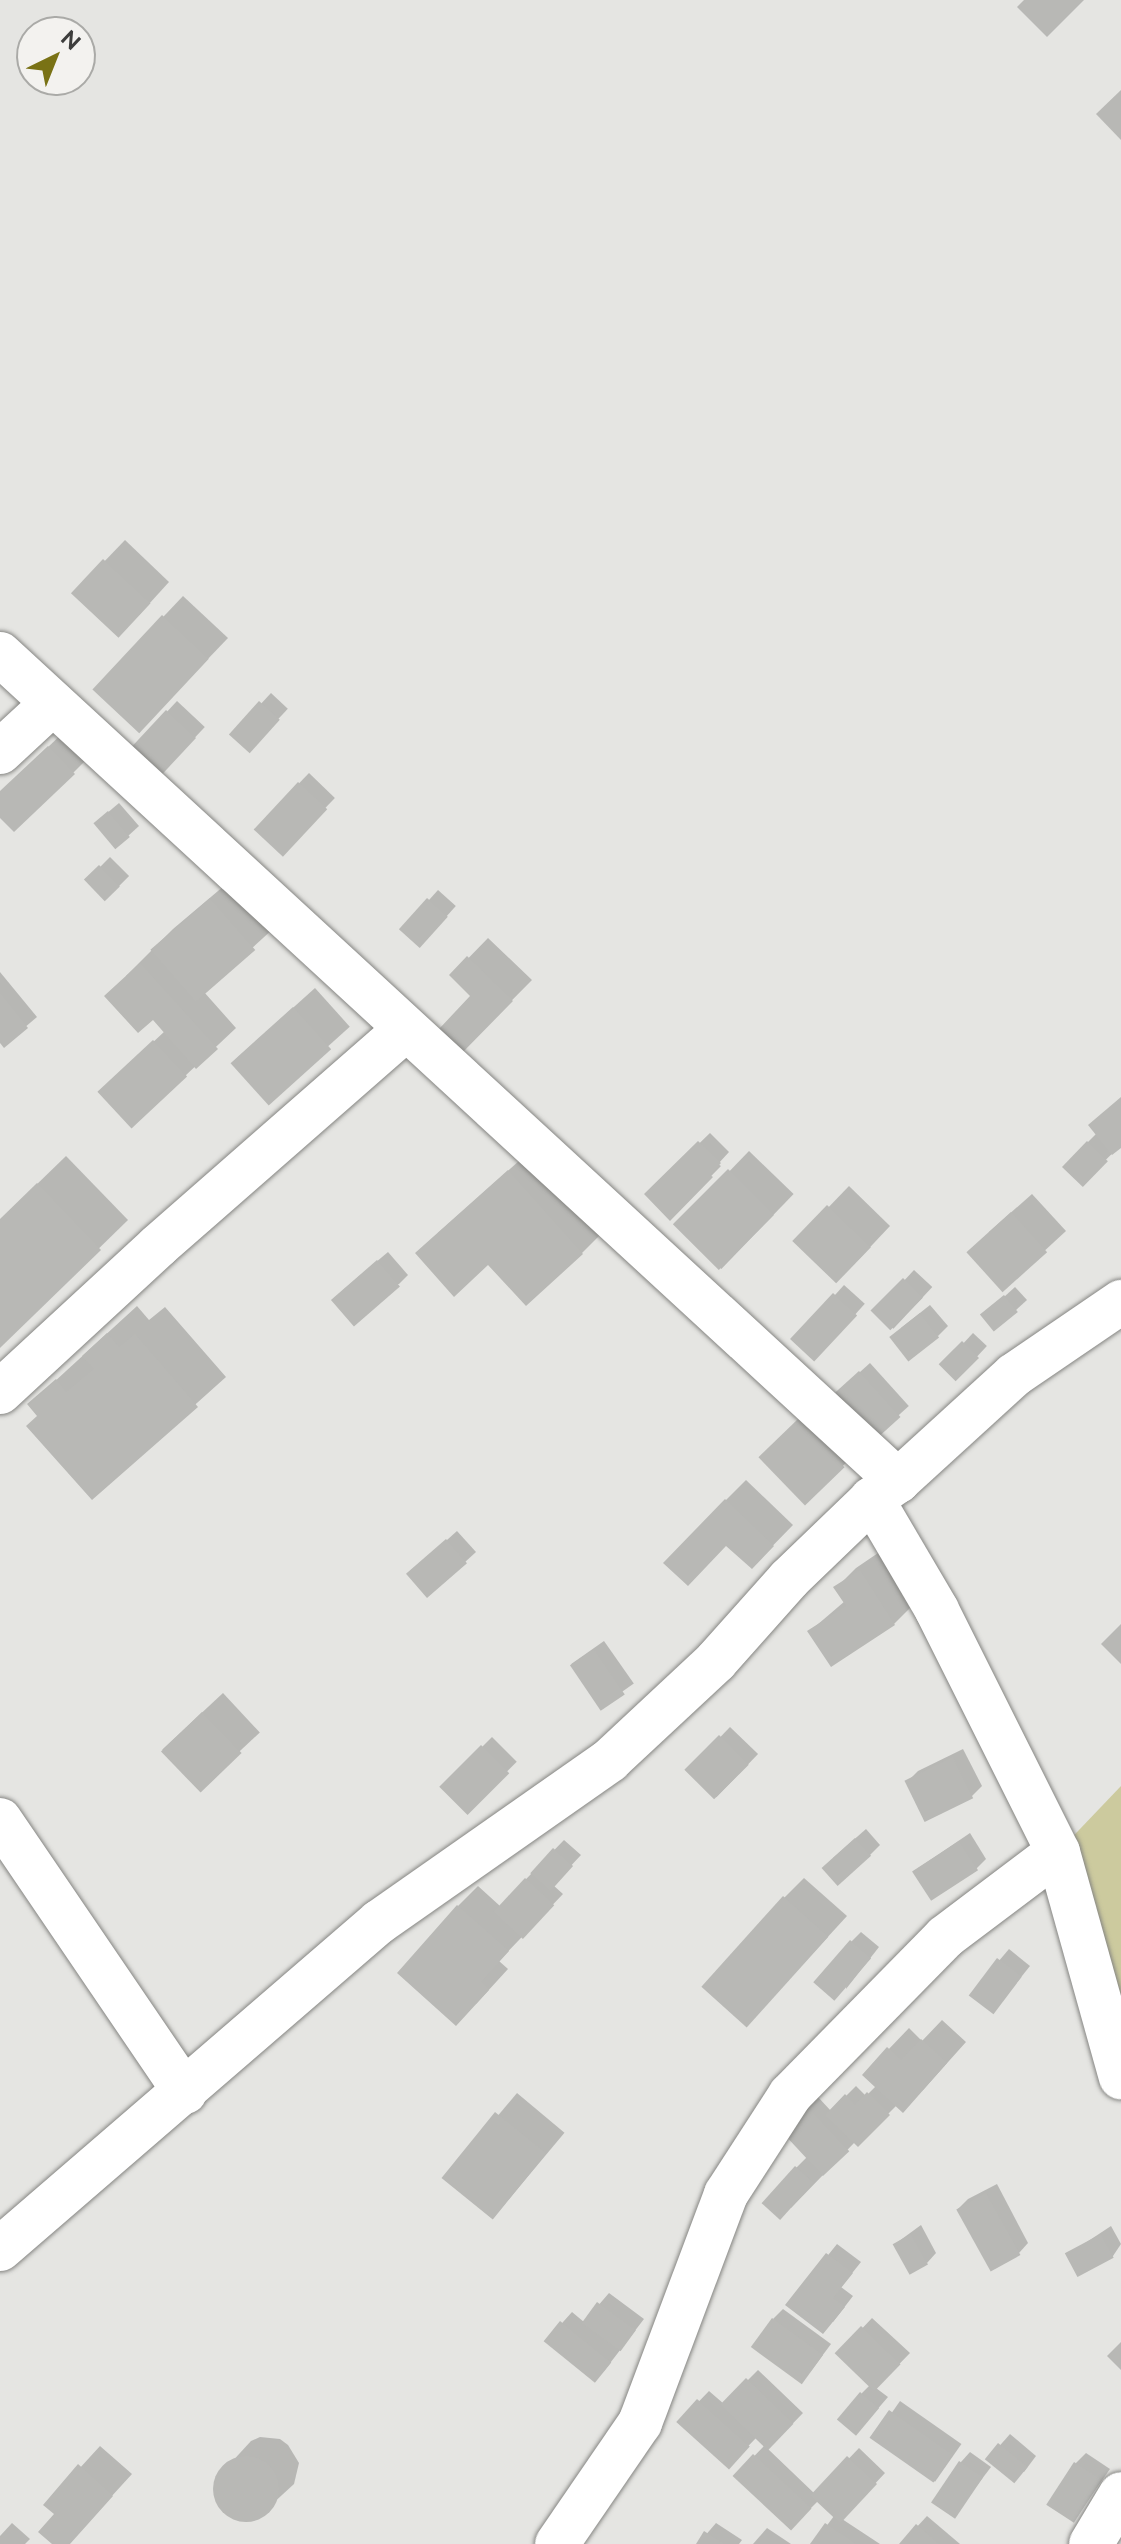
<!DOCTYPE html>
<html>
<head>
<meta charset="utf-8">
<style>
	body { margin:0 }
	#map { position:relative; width:1121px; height:2544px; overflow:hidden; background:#e5e5e2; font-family:Raleway,sans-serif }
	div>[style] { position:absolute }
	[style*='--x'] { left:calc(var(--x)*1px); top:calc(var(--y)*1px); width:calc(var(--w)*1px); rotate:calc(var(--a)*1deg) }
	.green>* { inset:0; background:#ccca9e }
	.shadow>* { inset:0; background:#0003; transform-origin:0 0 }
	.building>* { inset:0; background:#b8b8b5; transform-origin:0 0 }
	.round { border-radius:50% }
	.roads { filter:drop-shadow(0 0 2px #858582) drop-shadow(0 0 2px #858582) }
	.minor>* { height:44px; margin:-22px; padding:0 22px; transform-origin:22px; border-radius:22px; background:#fff }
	span { translate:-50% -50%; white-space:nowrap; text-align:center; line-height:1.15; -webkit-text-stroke:8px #f3f2ef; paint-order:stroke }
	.north { position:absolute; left:16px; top:16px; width:80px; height:80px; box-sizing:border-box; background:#f3f2ef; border:2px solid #aaaaa7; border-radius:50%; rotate:43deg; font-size:22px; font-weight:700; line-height:32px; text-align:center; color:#3d3d3c }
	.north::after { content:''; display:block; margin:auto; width:28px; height:36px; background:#797215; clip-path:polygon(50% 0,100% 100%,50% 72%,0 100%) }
</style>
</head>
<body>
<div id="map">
	<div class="green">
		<div style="clip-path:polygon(1121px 1786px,1121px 2077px,1058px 1852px)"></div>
	</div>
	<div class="shadow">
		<div style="clip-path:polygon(125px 540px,169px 582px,139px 615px,74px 593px)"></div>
		<div style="clip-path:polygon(183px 596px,228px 638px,159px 710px,95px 689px)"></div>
		<div style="left:271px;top:693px;width:23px;height:56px;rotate:43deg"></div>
		<div style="left:177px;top:701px;width:38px;height:66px;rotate:43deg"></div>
		<div style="clip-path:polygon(69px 727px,93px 753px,73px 773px,0 815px,0 793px)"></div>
		<div style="left:309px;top:773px;width:36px;height:77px;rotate:44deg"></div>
		<div style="clip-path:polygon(119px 803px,139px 826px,116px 847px,106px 814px)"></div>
		<div style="left:110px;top:857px;width:27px;height:32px;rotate:45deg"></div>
		<div style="clip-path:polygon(231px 880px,274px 928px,204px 992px,236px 1028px,133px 1125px,121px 1072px,165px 1031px,126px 976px,173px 929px)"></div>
		<div style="left:438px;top:890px;width:24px;height:53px;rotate:42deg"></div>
		<div style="clip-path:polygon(488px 938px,532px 980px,463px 1050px,473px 996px,452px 975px)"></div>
		<div style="clip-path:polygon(0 972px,37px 1017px,4px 1045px,0 1041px)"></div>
		<div style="left:315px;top:988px;width:52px;height:111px;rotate:48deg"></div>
		<div style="clip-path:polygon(1121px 1098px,1121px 1145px,1082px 1183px,1064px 1166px,1097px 1133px)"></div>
		<div style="clip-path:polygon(710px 1133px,729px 1152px,718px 1164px,721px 1166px,670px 1218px,647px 1194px)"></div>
		<div style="left:749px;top:1151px;width:62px;height:104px;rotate:44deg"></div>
		<div style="clip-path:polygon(529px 1152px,602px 1233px,582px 1253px,488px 1263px,438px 1233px)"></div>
		<div style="clip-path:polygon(66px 1156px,128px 1220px,0 1345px,0 1220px)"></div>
		<div style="clip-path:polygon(849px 1186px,890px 1226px,858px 1260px,796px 1241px)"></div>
		<div style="clip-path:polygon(1032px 1194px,1066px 1231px,1002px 1290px,989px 1232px)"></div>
		<div style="clip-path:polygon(388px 1252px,408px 1275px,399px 1284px,343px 1290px)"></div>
		<div style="left:914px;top:1270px;width:25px;height:57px;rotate:43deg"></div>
		<div style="left:844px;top:1285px;width:28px;height:75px;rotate:42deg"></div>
		<div style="clip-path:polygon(1015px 1287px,1027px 1300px,995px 1329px,993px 1307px)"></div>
		<div style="clip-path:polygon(930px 1305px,948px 1326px,938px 1336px,901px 1328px)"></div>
		<div style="clip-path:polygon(137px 1306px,149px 1320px,165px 1307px,226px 1377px,92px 1497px,30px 1404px)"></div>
		<div style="left:973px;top:1333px;width:19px;height:44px;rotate:43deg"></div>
		<div style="left:870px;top:1363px;width:58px;height:43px;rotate:48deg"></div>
		<div style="left:819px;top:1400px;width:64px;height:81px;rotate:46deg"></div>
		<div style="clip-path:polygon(746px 1480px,793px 1525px,752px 1567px,727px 1543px,726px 1500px)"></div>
		<div style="clip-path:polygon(457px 1531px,476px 1552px,429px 1595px,419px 1565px)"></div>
		<div style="clip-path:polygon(881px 1551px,914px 1604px,894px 1624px,831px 1664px,810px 1631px,845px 1601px,836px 1588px,856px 1568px)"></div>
		<div style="left:604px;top:1641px;width:52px;height:40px;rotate:55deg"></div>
		<div style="left:223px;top:1693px;width:54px;height:83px;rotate:47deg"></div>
		<div style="left:730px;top:1727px;width:39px;height:60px;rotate:44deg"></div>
		<div style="left:492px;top:1737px;width:35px;height:70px;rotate:45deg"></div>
		<div style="clip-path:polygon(963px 1749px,982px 1786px,972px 1796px,908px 1781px,918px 1771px)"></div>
		<div style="clip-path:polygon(866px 1829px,880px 1845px,870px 1855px,833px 1858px)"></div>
		<div style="clip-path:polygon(970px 1833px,986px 1859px,976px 1869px,914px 1871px)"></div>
		<div style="clip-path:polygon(564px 1840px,581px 1855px,553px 1885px,563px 1894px,499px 1961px,508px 1969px,476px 2004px,458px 1906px,478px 1886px,500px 1906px)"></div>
		<div style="clip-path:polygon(804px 1878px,847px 1916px,747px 2025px,784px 1898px)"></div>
		<div style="clip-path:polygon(861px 1932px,879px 1947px,846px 1989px,851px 1942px)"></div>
		<div style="clip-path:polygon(1009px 1949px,1030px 1966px,1001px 2002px,970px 1995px)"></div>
		<div style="clip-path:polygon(942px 2020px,966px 2042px,923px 2090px,897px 2105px,858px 2144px,855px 2142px,791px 2208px,796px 2168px,807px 2157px,783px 2130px,818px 2097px,831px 2111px,856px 2086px,866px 2096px,876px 2086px,864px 2075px,909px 2028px,922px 2041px)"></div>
		<div style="left:517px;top:2093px;width:62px;height:112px;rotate:40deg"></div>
		<div style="clip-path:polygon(997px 2184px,1028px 2243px,1019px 2253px,958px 2209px,968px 2199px)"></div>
		<div style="clip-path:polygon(921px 2225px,936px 2253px,927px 2263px,895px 2244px)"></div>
		<div style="clip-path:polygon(1111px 2226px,1121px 2244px,1113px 2256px,1067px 2255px)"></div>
		<div style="clip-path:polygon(837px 2244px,861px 2262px,841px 2287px,853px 2296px,833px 2322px,788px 2305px)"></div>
		<div style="clip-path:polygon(609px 2293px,644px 2319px,604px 2371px,546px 2341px,572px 2312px,584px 2322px)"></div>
		<div style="clip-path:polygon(783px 2309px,831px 2344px,811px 2371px,773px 2319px)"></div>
		<div style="clip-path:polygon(872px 2318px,910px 2353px,876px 2388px,888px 2397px,857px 2433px,862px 2393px,871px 2384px,838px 2354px)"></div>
		<div style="clip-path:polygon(758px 2370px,803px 2413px,768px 2449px,815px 2494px,859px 2448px,885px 2473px,842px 2519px,880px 2544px,813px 2544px,834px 2516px,818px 2501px,790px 2529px,735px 2476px,764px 2446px,756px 2438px,728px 2467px,679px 2422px,709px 2391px,724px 2404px)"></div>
		<div style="left:900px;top:2401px;width:75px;height:46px;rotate:35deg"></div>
		<div style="clip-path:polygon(1010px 2434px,1036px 2456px,1024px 2472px,988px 2459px)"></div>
		<div style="clip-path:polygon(260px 2437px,280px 2439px,288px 2445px,299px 2463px,294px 2484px,257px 2518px,247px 2520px,228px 2514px,216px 2498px,217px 2478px,251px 2441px)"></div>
		<div style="clip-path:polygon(100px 2446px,132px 2474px,68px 2544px,55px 2544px,57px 2514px,46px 2505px)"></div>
		<div style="clip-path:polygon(970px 2452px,991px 2467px,954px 2516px,961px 2462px)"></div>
		<div style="clip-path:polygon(1086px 2453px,1110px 2469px,1074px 2520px,1076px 2463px)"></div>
		<div style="clip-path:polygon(927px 2516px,960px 2544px,901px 2544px)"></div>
		<div style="clip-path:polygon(12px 2523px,30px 2539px,25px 2544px,0 2544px,0 2536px)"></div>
		<div style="clip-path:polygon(716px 2523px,742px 2540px,739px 2544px,698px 2544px)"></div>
		<div style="clip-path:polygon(767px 2528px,791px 2544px,753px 2544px)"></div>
	</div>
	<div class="building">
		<div style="clip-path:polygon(1024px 0,1084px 0,1047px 37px,1017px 7px)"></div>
		<div style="clip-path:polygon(1121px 90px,1121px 140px,1096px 114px)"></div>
		<div style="left:103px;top:559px;width:65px;height:47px;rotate:43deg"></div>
		<div style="left:162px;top:615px;width:64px;height:102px;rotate:43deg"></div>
		<div style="left:259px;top:701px;width:28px;height:45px;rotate:42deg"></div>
		<div style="left:166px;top:710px;width:41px;height:54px;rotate:43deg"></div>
		<div style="clip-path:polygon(48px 746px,75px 774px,14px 832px,0 818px,0 791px)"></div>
		<div style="left:298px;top:782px;width:40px;height:65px;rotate:43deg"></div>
		<div style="left:108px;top:811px;width:34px;height:19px;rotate:50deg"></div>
		<div style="left:99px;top:865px;width:30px;height:21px;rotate:46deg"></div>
		<div style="left:210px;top:898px;width:69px;height:79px;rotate:49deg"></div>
		<div style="left:427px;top:898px;width:28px;height:42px;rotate:42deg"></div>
		<div style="clip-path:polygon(467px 956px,513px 1001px,463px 1052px,439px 1029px,470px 996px,449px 975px)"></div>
		<div style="clip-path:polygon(140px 963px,218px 1049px,196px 1069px,153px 1020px,138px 1033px,104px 996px)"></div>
		<div style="clip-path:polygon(0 993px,28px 1028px,4px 1048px,0 1043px)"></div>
		<div style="left:293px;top:1007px;width:57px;height:84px;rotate:48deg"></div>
		<div style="left:153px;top:1040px;width:50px;height:76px;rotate:47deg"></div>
		<div style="clip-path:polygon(1121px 1097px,1121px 1148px,1112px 1155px,1088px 1125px)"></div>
		<div style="clip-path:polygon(698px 1141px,721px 1163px,710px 1175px,713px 1177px,670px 1221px,644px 1194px)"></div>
		<div style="left:1087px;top:1141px;width:29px;height:36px;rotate:44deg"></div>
		<div style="left:728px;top:1169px;width:65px;height:78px;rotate:45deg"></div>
		<div style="clip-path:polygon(508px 1170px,583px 1254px,526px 1306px,488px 1265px,454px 1297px,415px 1253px)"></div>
		<div style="clip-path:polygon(37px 1183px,101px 1250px,0 1348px,0 1219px)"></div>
		<div style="left:827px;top:1205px;width:61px;height:50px;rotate:44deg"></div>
		<div style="left:1011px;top:1212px;width:54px;height:60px;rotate:48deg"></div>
		<div style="left:377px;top:1260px;width:35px;height:61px;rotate:49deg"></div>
		<div style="left:903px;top:1278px;width:28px;height:46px;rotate:45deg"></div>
		<div style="left:833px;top:1293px;width:33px;height:63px;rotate:43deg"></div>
		<div style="left:1004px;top:1295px;width:22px;height:31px;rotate:51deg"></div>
		<div style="left:920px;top:1313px;width:31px;height:39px;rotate:52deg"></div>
		<div style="clip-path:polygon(107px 1333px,119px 1347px,135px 1334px,198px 1407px,92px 1500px,26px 1426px,37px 1416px,27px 1404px,56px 1379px,66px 1392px,94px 1369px,82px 1356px)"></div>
		<div style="left:962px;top:1341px;width:24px;height:33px;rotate:45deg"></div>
		<div style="left:859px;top:1371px;width:62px;height:32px;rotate:48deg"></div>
		<div style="left:798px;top:1419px;width:67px;height:55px;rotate:46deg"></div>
		<div style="clip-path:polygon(725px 1499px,774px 1546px,752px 1569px,726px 1546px,688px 1586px,663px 1563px)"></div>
		<div style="left:446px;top:1539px;width:32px;height:53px;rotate:49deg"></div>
		<div style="clip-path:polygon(860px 1570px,895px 1625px,831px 1667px,807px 1631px,846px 1606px,833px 1587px)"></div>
		<div style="clip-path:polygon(1121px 1624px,1121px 1664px,1101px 1644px)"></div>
		<div style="left:594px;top:1649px;width:55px;height:29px;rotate:56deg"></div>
		<div style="left:202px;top:1712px;width:57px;height:57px;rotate:46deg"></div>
		<div style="left:719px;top:1735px;width:42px;height:49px;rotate:45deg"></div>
		<div style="left:481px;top:1745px;width:40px;height:59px;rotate:45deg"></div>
		<div style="left:953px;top:1757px;width:46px;height:54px;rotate:64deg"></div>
		<div style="left:855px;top:1838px;width:24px;height:45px;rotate:48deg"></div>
		<div style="left:959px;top:1841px;width:35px;height:56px;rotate:57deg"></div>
		<div style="left:553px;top:1848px;width:27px;height:34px;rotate:42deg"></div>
		<div style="left:525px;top:1878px;width:40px;height:46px;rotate:43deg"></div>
		<div style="left:783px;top:1896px;width:61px;height:122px;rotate:42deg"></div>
		<div style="clip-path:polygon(457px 1905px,509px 1951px,481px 1982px,489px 1990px,456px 2026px,397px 1973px)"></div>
		<div style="left:850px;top:1940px;width:28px;height:56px;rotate:41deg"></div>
		<div style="left:997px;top:1958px;width:31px;height:47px;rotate:37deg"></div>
		<div style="clip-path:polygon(921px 2039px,947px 2063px,903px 2113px,862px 2075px,887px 2047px,901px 2060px)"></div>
		<div style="clip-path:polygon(867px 2092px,890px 2115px,858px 2147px,825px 2115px,845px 2094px,855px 2105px)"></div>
		<div style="left:807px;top:2106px;width:62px;height:36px;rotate:47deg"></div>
		<div style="left:495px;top:2112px;width:66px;height:85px;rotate:39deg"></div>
		<div style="left:795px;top:2166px;width:25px;height:50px;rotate:42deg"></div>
		<div style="left:986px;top:2193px;width:71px;height:34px;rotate:61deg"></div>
		<div style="left:911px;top:2234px;width:35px;height:21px;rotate:61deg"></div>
		<div style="left:1101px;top:2234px;width:27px;height:41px;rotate:62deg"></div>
		<div style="clip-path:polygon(826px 2253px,853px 2273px,833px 2298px,845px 2307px,823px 2334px,785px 2305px)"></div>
		<div style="left:597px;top:2302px;width:48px;height:26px;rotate:36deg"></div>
		<div style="left:772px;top:2318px;width:63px;height:36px;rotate:36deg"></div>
		<div style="left:560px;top:2321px;width:66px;height:26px;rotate:39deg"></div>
		<div style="left:861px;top:2326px;width:55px;height:38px;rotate:44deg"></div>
		<div style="clip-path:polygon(1121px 2342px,1121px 2370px,1107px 2356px)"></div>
		<div style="left:746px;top:2378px;width:66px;height:37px;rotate:44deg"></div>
		<div style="left:860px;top:2392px;width:25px;height:36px;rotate:40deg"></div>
		<div style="left:697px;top:2399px;width:71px;height:31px;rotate:42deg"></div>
		<div style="left:889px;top:2410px;width:78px;height:34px;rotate:35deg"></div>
		<div style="left:998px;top:2443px;width:38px;height:21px;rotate:39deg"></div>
		<div style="left:753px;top:2454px;width:80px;height:30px;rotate:43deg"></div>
		<div style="left:847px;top:2456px;width:41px;height:54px;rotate:43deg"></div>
		<div class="round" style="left:213px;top:2456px;width:66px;height:66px"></div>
		<div style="left:959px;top:2461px;width:29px;height:50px;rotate:34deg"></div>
		<div style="left:1074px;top:2462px;width:33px;height:51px;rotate:33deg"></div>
		<div style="clip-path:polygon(78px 2464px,113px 2496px,70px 2544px,52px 2544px,38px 2532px,54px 2514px,43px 2505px)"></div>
		<div style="clip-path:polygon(825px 2523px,856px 2544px,810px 2544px)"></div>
		<div style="clip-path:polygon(916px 2524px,939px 2544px,899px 2544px)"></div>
		<div style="clip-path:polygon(704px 2531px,724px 2544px,696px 2544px)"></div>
	</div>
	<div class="roads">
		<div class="minor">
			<div style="--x:0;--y:654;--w:1221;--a:42.64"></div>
			<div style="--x:0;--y:752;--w:72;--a:-42.8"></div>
			<div style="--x:0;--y:1392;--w:215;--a:-42.7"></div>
			<div style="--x:158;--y:1246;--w:328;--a:-41.2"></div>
			<div style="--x:0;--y:1820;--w:329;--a:55.8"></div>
			<div style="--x:1058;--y:1852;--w:234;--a:74.4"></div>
			<div style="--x:0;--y:2249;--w:501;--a:-40.79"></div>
			<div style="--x:379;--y:1922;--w:282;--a:-35"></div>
			<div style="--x:610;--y:1760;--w:145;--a:-43"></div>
			<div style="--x:716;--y:1661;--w:110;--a:-48.3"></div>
			<div style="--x:789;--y:1579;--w:115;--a:-43.9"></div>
			<div style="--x:872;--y:1499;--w:32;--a:-35"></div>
			<div style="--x:898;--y:1481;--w:157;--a:-42.4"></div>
			<div style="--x:1014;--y:1375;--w:130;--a:-34.3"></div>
			<div style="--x:557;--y:2544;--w:147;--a:-55.6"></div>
			<div style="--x:640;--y:2423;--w:245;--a:-69.4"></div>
			<div style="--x:726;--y:2194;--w:118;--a:-57.1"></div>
			<div style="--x:790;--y:2095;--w:221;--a:-45.5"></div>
			<div style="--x:945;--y:1937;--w:141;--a:-37"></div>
			<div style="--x:1058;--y:1852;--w:271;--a:-116.6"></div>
			<div style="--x:937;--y:1610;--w:129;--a:-120.4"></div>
			<div style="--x:1091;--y:2544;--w:58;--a:-59"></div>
		</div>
	</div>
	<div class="north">N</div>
</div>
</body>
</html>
